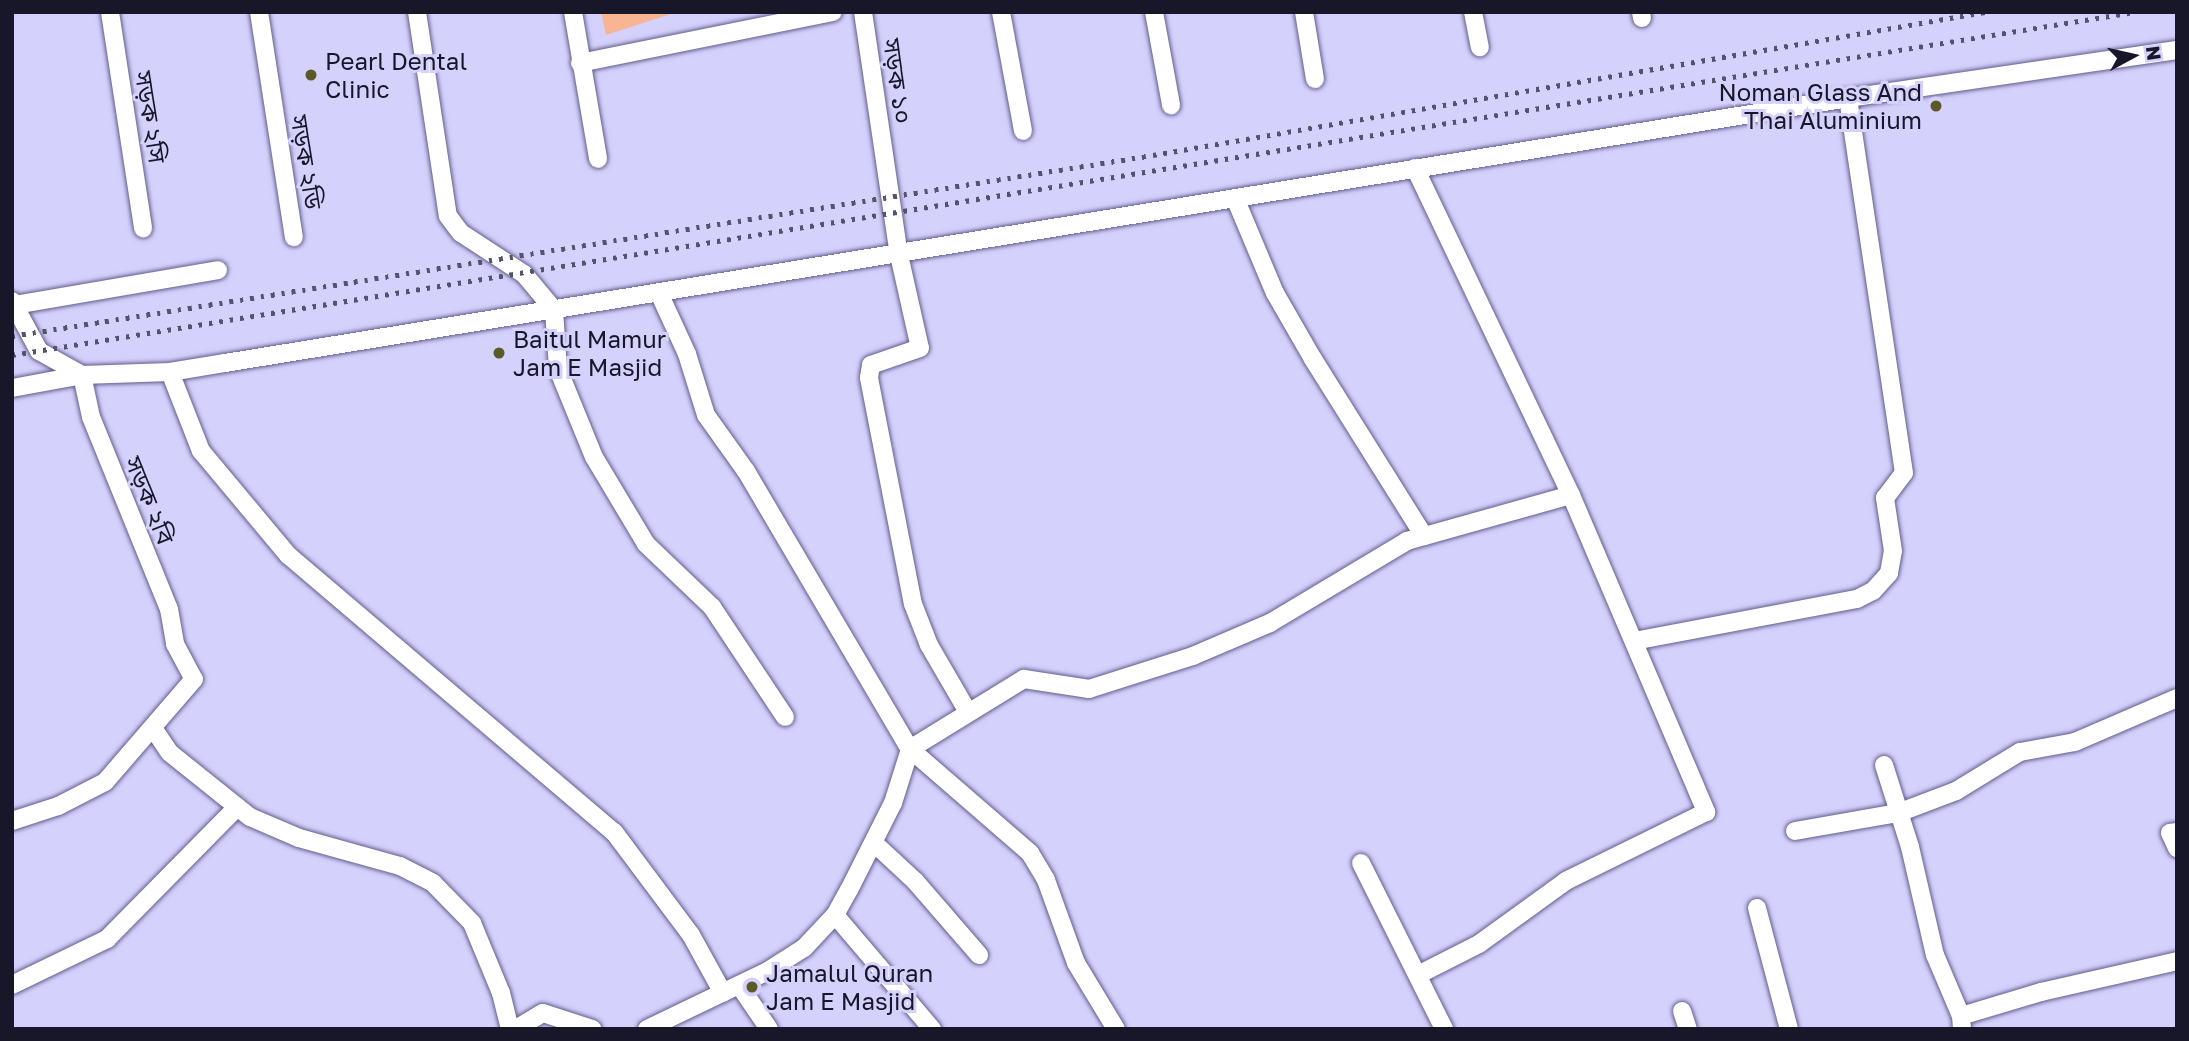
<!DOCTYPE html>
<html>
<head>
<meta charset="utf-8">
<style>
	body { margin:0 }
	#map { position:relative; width:2189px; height:1041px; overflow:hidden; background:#d4d1fc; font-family:"Golos Text","Noto Sans Bengali",sans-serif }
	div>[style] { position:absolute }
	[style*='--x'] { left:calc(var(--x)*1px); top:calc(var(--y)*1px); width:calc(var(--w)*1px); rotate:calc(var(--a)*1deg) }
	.green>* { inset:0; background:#f7b594 }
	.roads { filter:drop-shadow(0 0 2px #625d8d) drop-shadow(0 0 2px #625d8d) }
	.minor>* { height:18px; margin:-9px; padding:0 9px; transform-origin:9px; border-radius:9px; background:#fff }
	.rail>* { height:5px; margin-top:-2.5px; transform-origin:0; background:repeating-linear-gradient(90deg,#54526c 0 3.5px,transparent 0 10.5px) }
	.dots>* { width:19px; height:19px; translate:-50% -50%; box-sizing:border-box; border:4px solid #d4d1fc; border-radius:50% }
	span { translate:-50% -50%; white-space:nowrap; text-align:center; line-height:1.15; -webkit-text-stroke:6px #d4d1fc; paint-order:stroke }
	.poi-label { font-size:24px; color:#181629 }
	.left { translate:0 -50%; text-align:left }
	.right { translate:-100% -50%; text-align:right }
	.street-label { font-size:24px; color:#181629 }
	.frame { position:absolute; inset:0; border:14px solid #181629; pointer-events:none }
	.north { position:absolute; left:2098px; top:21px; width:70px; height:70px; -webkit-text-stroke:5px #d4d1fc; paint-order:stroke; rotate:82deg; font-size:19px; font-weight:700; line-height:28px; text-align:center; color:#181629 }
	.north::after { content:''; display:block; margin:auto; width:24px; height:32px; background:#181629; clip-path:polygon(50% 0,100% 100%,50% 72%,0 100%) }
</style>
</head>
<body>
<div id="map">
	<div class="green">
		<div style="clip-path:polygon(601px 12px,677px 12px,606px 35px)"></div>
	</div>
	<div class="roads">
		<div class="minor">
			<div style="--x:110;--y:12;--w:219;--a:81.3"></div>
			<div style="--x:259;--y:12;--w:228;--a:81.2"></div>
			<div style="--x:417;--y:12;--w:206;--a:81.4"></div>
			<div style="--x:448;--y:216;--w:21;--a:53"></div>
			<div style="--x:461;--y:233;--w:75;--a:33.1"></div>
			<div style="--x:524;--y:274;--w:47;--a:50.2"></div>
			<div style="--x:554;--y:310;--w:59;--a:86.1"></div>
			<div style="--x:558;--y:369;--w:95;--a:67.8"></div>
			<div style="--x:594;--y:457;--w:101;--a:59.1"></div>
			<div style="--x:646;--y:544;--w:91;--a:43.7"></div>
			<div style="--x:712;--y:607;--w:132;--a:56.4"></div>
			<div style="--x:573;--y:12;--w:149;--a:80.3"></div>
			<div style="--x:863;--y:12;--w:246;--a:81.6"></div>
			<div style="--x:899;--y:255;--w:95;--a:77.3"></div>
			<div style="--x:920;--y:348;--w:52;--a:160.9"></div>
			<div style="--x:871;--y:365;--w:13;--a:99"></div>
			<div style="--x:869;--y:378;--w:230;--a:79"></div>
			<div style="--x:913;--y:604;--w:44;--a:68.7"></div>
			<div style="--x:929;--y:645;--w:78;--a:59.8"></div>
			<div style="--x:1001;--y:12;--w:121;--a:79.5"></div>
			<div style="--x:1154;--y:12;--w:95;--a:79.6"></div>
			<div style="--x:1304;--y:12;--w:68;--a:80.7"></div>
			<div style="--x:1473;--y:12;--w:36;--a:79"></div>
			<div style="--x:1641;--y:12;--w:6;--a:81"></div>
			<div style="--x:580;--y:63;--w:258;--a:-11.4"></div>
			<div style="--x:1415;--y:168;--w:362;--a:64.5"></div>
			<div style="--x:1235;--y:198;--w:103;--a:67.2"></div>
			<div style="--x:1275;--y:293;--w:76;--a:60.1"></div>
			<div style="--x:1313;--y:359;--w:209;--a:57.9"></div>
			<div style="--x:659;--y:293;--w:67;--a:65.3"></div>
			<div style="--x:687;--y:354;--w:64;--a:72.7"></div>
			<div style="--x:706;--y:415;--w:69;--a:54.5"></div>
			<div style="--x:746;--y:471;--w:323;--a:59.5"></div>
			<div style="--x:910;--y:749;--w:159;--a:40.9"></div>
			<div style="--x:1030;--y:853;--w:31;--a:59"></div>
			<div style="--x:1046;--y:880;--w:88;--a:70.1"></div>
			<div style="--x:1076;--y:963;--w:77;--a:58.8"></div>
			<div style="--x:12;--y:301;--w:57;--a:61.6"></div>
			<div style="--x:39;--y:351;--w:49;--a:29.2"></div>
			<div style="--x:82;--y:375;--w:43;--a:77.9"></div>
			<div style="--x:91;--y:417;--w:207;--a:67.9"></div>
			<div style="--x:169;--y:609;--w:36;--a:80"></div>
			<div style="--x:175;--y:644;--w:40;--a:62"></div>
			<div style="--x:194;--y:679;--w:136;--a:130.8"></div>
			<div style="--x:105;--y:782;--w:53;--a:152.9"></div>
			<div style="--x:58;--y:806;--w:48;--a:161.9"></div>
			<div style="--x:14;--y:305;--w:207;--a:-9.7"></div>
			<div style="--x:170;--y:372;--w:85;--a:68.6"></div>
			<div style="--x:201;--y:451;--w:136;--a:50.1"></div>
			<div style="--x:288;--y:555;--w:428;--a:40.4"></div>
			<div style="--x:614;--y:832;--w:129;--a:53.2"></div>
			<div style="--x:691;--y:935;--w:66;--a:61.1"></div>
			<div style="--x:12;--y:388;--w:71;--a:-10.5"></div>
			<div style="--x:82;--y:375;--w:88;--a:-2"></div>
			<div style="--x:170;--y:372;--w:56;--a:-9.3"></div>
			<div style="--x:225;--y:363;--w:1644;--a:-9.27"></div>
			<div style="--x:1848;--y:98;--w:332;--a:-8.3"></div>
			<div style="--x:1634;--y:641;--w:227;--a:-10.7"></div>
			<div style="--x:1857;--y:599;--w:18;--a:-27"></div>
			<div style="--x:1873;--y:591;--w:24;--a:-48"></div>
			<div style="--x:1889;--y:573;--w:22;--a:-80"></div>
			<div style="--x:1893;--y:551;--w:54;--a:-98.6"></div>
			<div style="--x:1885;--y:498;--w:31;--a:-53"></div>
			<div style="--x:1904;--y:473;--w:379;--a:-98.5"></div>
			<div style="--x:153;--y:728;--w:30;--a:56"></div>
			<div style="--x:170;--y:753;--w:102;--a:38.7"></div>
			<div style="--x:250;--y:817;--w:53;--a:23.2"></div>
			<div style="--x:299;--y:838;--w:105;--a:15.5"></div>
			<div style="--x:400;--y:866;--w:37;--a:27"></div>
			<div style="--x:433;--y:883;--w:56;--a:45.7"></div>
			<div style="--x:472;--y:923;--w:76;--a:67.5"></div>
			<div style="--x:501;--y:993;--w:37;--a:76"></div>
			<div style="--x:1884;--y:765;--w:86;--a:72.4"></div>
			<div style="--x:1910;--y:847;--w:111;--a:77"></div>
			<div style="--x:1935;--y:955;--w:66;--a:66.9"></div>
			<div style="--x:1795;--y:831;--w:105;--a:-9.9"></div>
			<div style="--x:1898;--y:813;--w:62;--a:-20.8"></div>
			<div style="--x:1956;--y:791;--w:75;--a:-31.4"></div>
			<div style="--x:2020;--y:752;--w:56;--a:-10.3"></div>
			<div style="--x:2075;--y:742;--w:111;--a:-23.3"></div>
			<div style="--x:2177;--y:832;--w:7;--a:172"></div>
			<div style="--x:2170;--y:833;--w:17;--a:65"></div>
			<div style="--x:874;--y:843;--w:56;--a:42.8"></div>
			<div style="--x:915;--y:881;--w:98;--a:49.1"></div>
			<div style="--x:1361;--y:863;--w:186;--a:63.4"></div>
			<div style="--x:1757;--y:908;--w:125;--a:75.2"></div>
			<div style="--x:835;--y:915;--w:150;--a:49.6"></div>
			<div style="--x:12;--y:985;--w:106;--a:-25.8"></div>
			<div style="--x:107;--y:939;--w:185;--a:-45.4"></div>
			<div style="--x:739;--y:985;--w:53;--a:55.7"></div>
			<div style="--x:1682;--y:1011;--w:19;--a:72"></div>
			<div style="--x:516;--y:1029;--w:31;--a:-31"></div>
			<div style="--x:543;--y:1013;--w:52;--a:18.1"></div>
			<div style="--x:647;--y:1029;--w:132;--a:-25.6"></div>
			<div style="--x:766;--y:972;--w:45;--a:-32.3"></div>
			<div style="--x:804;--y:948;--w:45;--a:-46.8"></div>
			<div style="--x:835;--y:915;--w:29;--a:-61"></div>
			<div style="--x:849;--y:890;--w:97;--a:-63.2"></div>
			<div style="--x:893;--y:803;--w:57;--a:-72.5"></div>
			<div style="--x:910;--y:749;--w:134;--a:-31.6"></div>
			<div style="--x:1024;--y:679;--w:66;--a:8.7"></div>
			<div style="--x:1089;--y:689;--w:109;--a:-17.6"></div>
			<div style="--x:1193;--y:656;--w:84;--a:-23.2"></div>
			<div style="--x:1270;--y:623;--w:160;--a:-30.9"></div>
			<div style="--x:1407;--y:541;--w:170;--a:-15.7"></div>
			<div style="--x:1571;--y:495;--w:345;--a:66.9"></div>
			<div style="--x:1706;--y:812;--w:156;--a:153.8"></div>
			<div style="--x:1566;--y:881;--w:107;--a:144.1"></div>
			<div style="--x:1479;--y:944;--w:68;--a:153.1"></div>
			<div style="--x:1962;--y:1029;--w:13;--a:-94"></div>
			<div style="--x:1961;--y:1016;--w:84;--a:-16.7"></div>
			<div style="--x:2041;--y:992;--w:139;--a:-12.8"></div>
		</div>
	</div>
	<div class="rail">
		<div style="--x:12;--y:336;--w:1155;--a:-9.01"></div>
		<div style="--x:1153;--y:155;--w:844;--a:-9.75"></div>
		<div style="--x:12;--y:355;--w:2150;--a:-9.18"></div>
	</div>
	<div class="dots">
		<div style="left:311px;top:75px;background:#5a5a26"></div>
		<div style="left:1936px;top:106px;background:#5a5a26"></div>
		<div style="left:499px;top:353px;background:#5a5a26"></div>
		<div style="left:752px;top:987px;background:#5a5a26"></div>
	</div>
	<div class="poi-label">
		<span class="left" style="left:325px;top:75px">Pearl Dental<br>Clinic</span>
		<span class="right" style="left:1922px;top:106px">Noman Glass And<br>Thai Aluminium</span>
		<span class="left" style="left:513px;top:353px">Baitul Mamur<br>Jam E Masjid</span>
		<span class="left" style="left:766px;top:987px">Jamalul Quran<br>Jam E Masjid</span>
	</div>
	<div class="street-label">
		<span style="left:898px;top:81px;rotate:82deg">সড়ক ১০</span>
		<span style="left:151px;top:117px;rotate:81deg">সড়ক ২সি</span>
		<span style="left:307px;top:162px;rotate:81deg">সড়ক ২ডি</span>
		<span style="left:150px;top:500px;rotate:68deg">সড়ক ২বি</span>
	</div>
	<div class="frame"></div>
	<div class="north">N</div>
</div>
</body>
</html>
